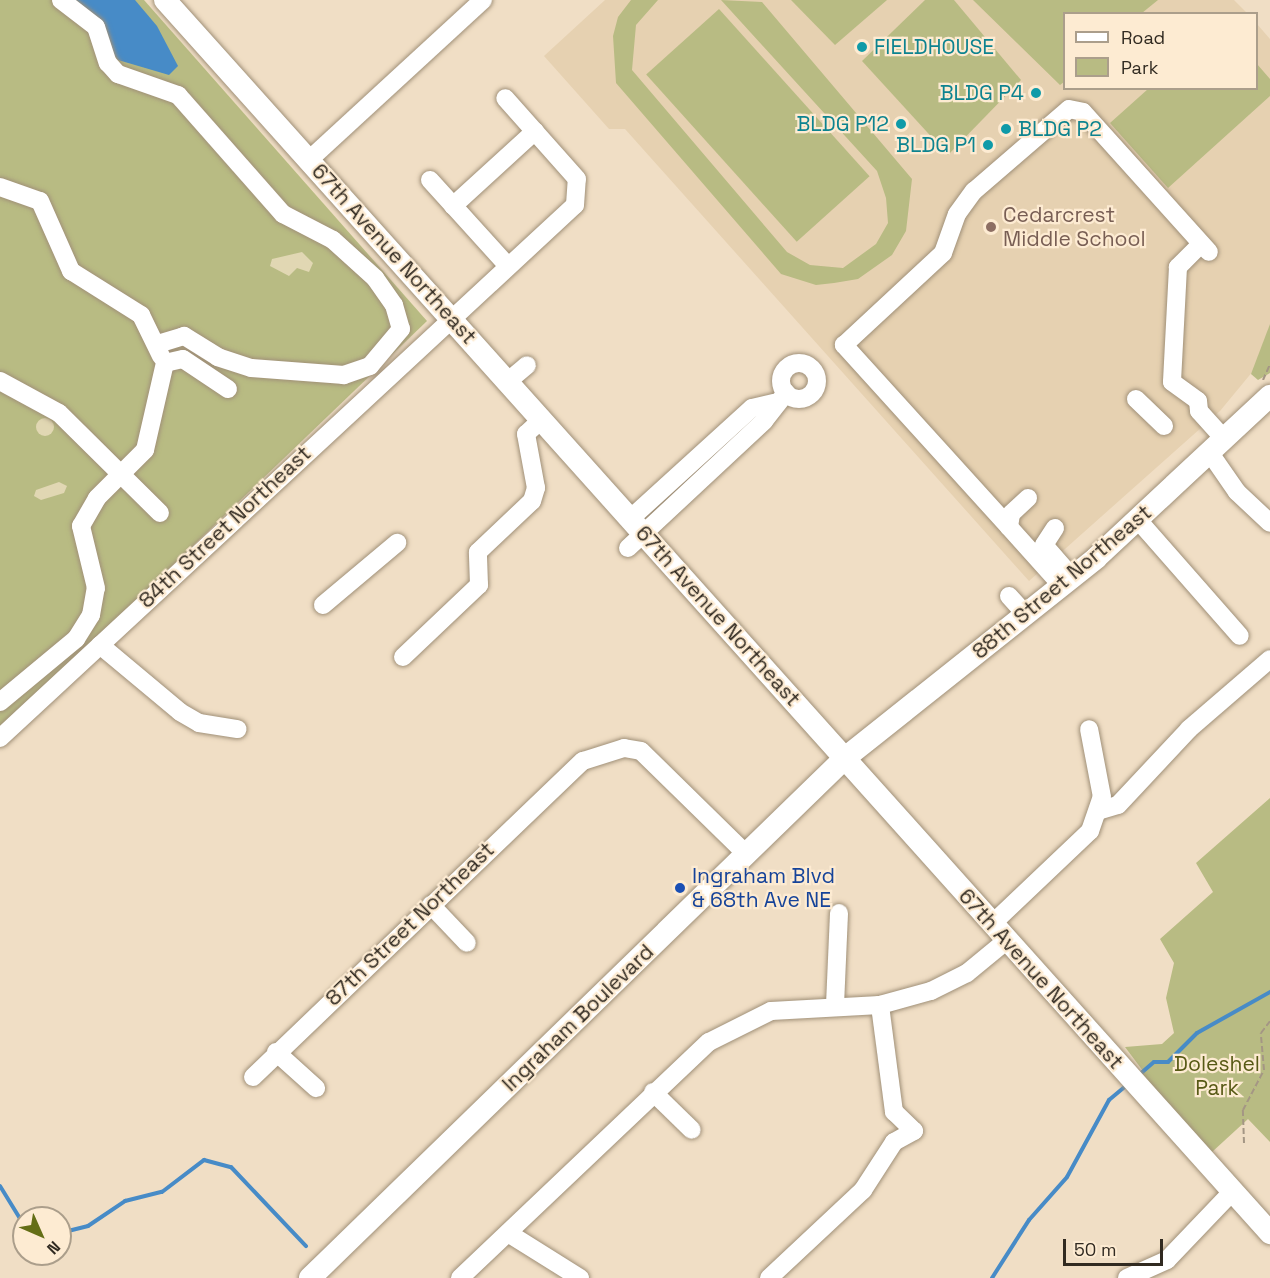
<!DOCTYPE html>
<html>
<head>
<meta charset="utf-8">
<style>
	body { margin:0 }
	#map { position:relative; width:1270px; height:1278px; overflow:hidden; background:#f0dec5; font-family:"Space Grotesk",sans-serif }
	div>[style] { position:absolute }
	[style*='--x'] { left:calc(var(--x)*1px); top:calc(var(--y)*1px); width:calc(var(--w)*1px); rotate:calc(var(--a)*1deg) }
	.built>* { inset:0; background:#e6d1b1 }
	.green>* { inset:0; background:#b8bb83; transform-origin:0 0 }
	.sand>* { inset:0; background:#e1d7b3 }
	.round { border-radius:50% }
	.water>* { inset:0; background:#478bc7 }
	.stream>* { height:4px; margin:-2px; padding:0 2px; transform-origin:2px; border-radius:2px; background:#478bc7 }
	.path>* { height:2px; margin-top:-1px; transform-origin:0; background:repeating-linear-gradient(90deg,#a49684 0 6px,transparent 0 9px) }
	.roads { filter:drop-shadow(0 0 2px #a09078) drop-shadow(0 0 2px #a09078) }
	.minor>* { height:18px; margin:-9px; padding:0 9px; transform-origin:9px; border-radius:9px; background:#fff }
	.minor>.ring { margin:-9px; padding:0; box-sizing:content-box; background:none; border:18px solid #fff; border-radius:50% }
	.major>* { height:22px; margin:-11px; padding:0 11px; transform-origin:11px; border-radius:11px; background:#fff }
	.dots>* { width:16px; height:16px; translate:-50% -50%; box-sizing:border-box; border:3px solid #fdebd2; border-radius:50% }
	span { translate:-50% -50%; white-space:nowrap; text-align:center; line-height:1.15; -webkit-text-stroke:4.5px #fdebd2; paint-order:stroke }
	.culture-label { font-size:21px; color:#0d838f }
	.left { translate:0 -50%; text-align:left }
	.right { translate:-100% -50%; text-align:right }
	.education-label { font-size:21px; color:#785e54 }
	.street-label { font-size:21px; color:#312a21 }
	.transit-label { font-size:21px; color:#164399 }
	.park-label { font-size:21px; color:#575915 }
	.legend { position:absolute; left:1063px; top:12px; width:195px; height:78px; box-sizing:border-box; background:#fdebd2; border:2px solid #ab9e8b; margin:0; padding:8px 10px; list-style:none; font-size:18px; color:#312a21 }
	.legend li { display:flex; align-items:center; gap:12px; height:30px }
	.legend b { width:30px; border:2px solid #ab9e8b }
	.north { position:absolute; left:12px; top:1206px; width:60px; height:60px; box-sizing:border-box; background:#fdebd2; border:2px solid #ab9e8b; border-radius:50%; rotate:135deg; font-size:16px; font-weight:700; line-height:24px; text-align:center; color:#312a21 }
	.north::after { content:''; display:block; margin:auto; width:21px; height:27px; background:#646e16; clip-path:polygon(50% 0,100% 100%,50% 72%,0 100%) }
	.scale { position:absolute; left:1063px; top:1239px; width:100px; height:27px; box-sizing:border-box; border:3px solid #312a21; border-top:0; padding-left:8px; font-size:18px; line-height:21px; white-space:nowrap; color:#312a21; -webkit-text-stroke:4px #fdebd2; paint-order:stroke }
</style>
</head>
<body>
<div id="map">
	<div class="built">
		<div style="clip-path:polygon(605px 0,1234px 0,1247px 13px,1064px 14px,1064px 88px,1256px 88px,1257px 24px,1270px 39px,1270px 324px,1258px 365px,1220px 411px,1029px 581px,625px 129px,609px 129px,544px 56px)"></div>
	</div>
	<div class="green">
		<div style="clip-path:polygon(0 0,144px 0,427px 321px,0 731px)"></div>
		<div style="clip-path:polygon(631px 0,658px 0,636px 25px,632px 70px,787px 252px,810px 265px,843px 268px,876px 244px,888px 223px,886px 198px,877px 171px,721px 0,762px 2px,912px 179px,906px 231px,892px 255px,858px 279px,834px 283px,816px 285px,781px 274px,616px 83px,613px 36px,618px 17px)"></div>
		<div style="clip-path:polygon(791px 0,887px 0,835px 45px)"></div>
		<div style="clip-path:polygon(925px 0,954px 0,1021px 80px,948px 155px,862px 61px)"></div>
		<div style="clip-path:polygon(973px 0,1158px 0,1142px 13px,1064px 14px,1064px 82px,1060px 85px)"></div>
		<div style="left:719px;top:9px;width:225px;height:98px;rotate:48deg"></div>
		<div style="clip-path:polygon(1257px 64px,1270px 79px,1270px 96px,1168px 188px,1110px 123px,1148px 89px,1256px 88px)"></div>
		<div style="clip-path:polygon(1270px 324px,1270px 373px,1258px 380px,1251px 374px)"></div>
		<div style="clip-path:polygon(1270px 798px,1270px 1142px,1248px 1119px,1212px 1152px,1140px 1074px,1143px 1071px,1125px 1047px,1162px 1044px,1174px 1033px,1166px 998px,1174px 963px,1160px 939px,1213px 892px,1196px 863px)"></div>
	</div>
	<div class="sand">
		<div style="clip-path:polygon(302px 252px,313px 263px,309px 272px,297px 268px,289px 276px,270px 266px,272px 259px)"></div>
		<div class="round" style="left:36px;top:418px;width:18px;height:18px"></div>
		<div style="clip-path:polygon(59px 482px,67px 486px,64px 493px,41px 500px,34px 496px,36px 490px)"></div>
	</div>
	<div class="water">
		<div style="clip-path:polygon(73px 0,135px 0,157px 26px,178px 66px,169px 75px,118px 60px)"></div>
	</div>
	<div class="stream">
		<div style="--x:1140;--y:1074;--w:18;--a:-41"></div>
		<div style="--x:1154;--y:1062;--w:14;--a:0"></div>
		<div style="--x:1168;--y:1062;--w:41;--a:-45"></div>
		<div style="--x:1197;--y:1033;--w:84;--a:-29.3"></div>
		<div style="--x:0;--y:1186;--w:46;--a:58.4"></div>
		<div style="--x:60;--y:1233;--w:29;--a:-14"></div>
		<div style="--x:88;--y:1226;--w:45;--a:-34"></div>
		<div style="--x:125;--y:1201;--w:38;--a:-14"></div>
		<div style="--x:162;--y:1192;--w:53;--a:-37.3"></div>
		<div style="--x:204;--y:1160;--w:28;--a:15"></div>
		<div style="--x:231;--y:1167;--w:109;--a:46.5"></div>
		<div style="--x:992;--y:1278;--w:69;--a:-57.5"></div>
		<div style="--x:1029;--y:1220;--w:57;--a:-48.5"></div>
		<div style="--x:1067;--y:1177;--w:88;--a:-61.4"></div>
		<div style="--x:1109;--y:1100;--w:23;--a:-40"></div>
	</div>
	<div class="path">
		<div style="--x:1263;--y:380;--w:17;--a:-66"></div>
		<div style="--x:1244;--y:1143;--w:33;--a:-92"></div>
		<div style="--x:1243;--y:1110;--w:45;--a:-62.3"></div>
		<div style="--x:1264;--y:1070;--w:37;--a:-95"></div>
		<div style="--x:1261;--y:1033;--w:15;--a:-53"></div>
	</div>
	<div class="roads">
		<div class="minor">
			<div style="--x:61;--y:0;--w:44;--a:37.6"></div>
			<div style="--x:96;--y:27;--w:38;--a:72"></div>
			<div style="--x:108;--y:63;--w:15;--a:48"></div>
			<div style="--x:118;--y:74;--w:64;--a:19.3"></div>
			<div style="--x:178;--y:95;--w:159;--a:48.6"></div>
			<div style="--x:283;--y:214;--w:56;--a:27.5"></div>
			<div style="--x:333;--y:240;--w:57;--a:42.1"></div>
			<div style="--x:375;--y:278;--w:33;--a:55"></div>
			<div style="--x:394;--y:305;--w:25;--a:74"></div>
			<div style="--x:401;--y:329;--w:48;--a:130"></div>
			<div style="--x:370;--y:366;--w:28;--a:161"></div>
			<div style="--x:344;--y:375;--w:93;--a:-175.7"></div>
			<div style="--x:251;--y:368;--w:35;--a:-162"></div>
			<div style="--x:218;--y:357;--w:40;--a:-148"></div>
			<div style="--x:184;--y:336;--w:27;--a:163"></div>
			<div style="--x:310;--y:159;--w:235;--a:-42.6"></div>
			<div style="--x:430;--y:180;--w:116;--a:47.8"></div>
			<div style="--x:0;--y:187;--w:42;--a:19.3"></div>
			<div style="--x:40;--y:201;--w:77;--a:66.1"></div>
			<div style="--x:71;--y:271;--w:83;--a:32.2"></div>
			<div style="--x:141;--y:315;--w:46;--a:64"></div>
			<div style="--x:453;--y:206;--w:111;--a:-42.4"></div>
			<div style="--x:1201;--y:244;--w:33;--a:135"></div>
			<div style="--x:1178;--y:267;--w:115;--a:93"></div>
			<div style="--x:1172;--y:382;--w:32;--a:36"></div>
			<div style="--x:1198;--y:401;--w:10;--a:84"></div>
			<div style="--x:1199;--y:411;--w:38;--a:48"></div>
			<div class="ring" style="left:781px;top:363px;width:18px;height:18px"></div>
			<div style="--x:0;--y:381;--w:67;--a:28.5"></div>
			<div style="--x:59;--y:413;--w:142;--a:44.7"></div>
			<div style="--x:507;--y:382;--w:26;--a:-40"></div>
			<div style="--x:1136;--y:399;--w:39;--a:44"></div>
			<div style="--x:1210;--y:453;--w:47;--a:55.3"></div>
			<div style="--x:1237;--y:492;--w:45;--a:43.2"></div>
			<div style="--x:1028;--y:498;--w:23;--a:137"></div>
			<div style="--x:1011;--y:514;--w:13;--a:99"></div>
			<div style="--x:1009;--y:527;--w:79;--a:48.1"></div>
			<div style="--x:630;--y:519;--w:165;--a:-42.3"></div>
			<div style="--x:752;--y:408;--w:23;--a:-13"></div>
			<div style="--x:1138;--y:520;--w:154;--a:48.7"></div>
			<div style="--x:1009;--y:527;--w:246;--a:-132.2"></div>
			<div style="--x:844;--y:345;--w:135;--a:-42.9"></div>
			<div style="--x:943;--y:253;--w:41;--a:-70.3"></div>
			<div style="--x:957;--y:214;--w:29;--a:-54"></div>
			<div style="--x:974;--y:191;--w:125;--a:-40.8"></div>
			<div style="--x:1069;--y:109;--w:14;--a:12"></div>
			<div style="--x:1083;--y:112;--w:188;--a:48"></div>
			<div style="--x:1055;--y:528;--w:20;--a:123"></div>
			<div style="--x:1044;--y:545;--w:43;--a:48.8"></div>
			<div style="--x:628;--y:548;--w:186;--a:-43"></div>
			<div style="--x:764;--y:421;--w:36;--a:-52"></div>
			<div style="--x:1009;--y:596;--w:25;--a:48"></div>
			<div style="--x:323;--y:605;--w:97;--a:-40"></div>
			<div style="--x:100;--y:645;--w:104;--a:39.9"></div>
			<div style="--x:180;--y:712;--w:22;--a:30"></div>
			<div style="--x:199;--y:723;--w:39;--a:9"></div>
			<div style="--x:403;--y:657;--w:105;--a:-43.5"></div>
			<div style="--x:479;--y:585;--w:33;--a:-92"></div>
			<div style="--x:478;--y:552;--w:74;--a:-43.4"></div>
			<div style="--x:532;--y:501;--w:14;--a:-73"></div>
			<div style="--x:536;--y:488;--w:55;--a:-100.5"></div>
			<div style="--x:526;--y:434;--w:22;--a:-43"></div>
			<div style="--x:0;--y:702;--w:99;--a:-39.7"></div>
			<div style="--x:76;--y:639;--w:28;--a:-58"></div>
			<div style="--x:91;--y:615;--w:27;--a:-80"></div>
			<div style="--x:96;--y:588;--w:64;--a:-103.6"></div>
			<div style="--x:81;--y:526;--w:32;--a:-60"></div>
			<div style="--x:97;--y:498;--w:68;--a:-45"></div>
			<div style="--x:145;--y:450;--w:89;--a:-77.1"></div>
			<div style="--x:165;--y:363;--w:18;--a:-13"></div>
			<div style="--x:183;--y:359;--w:54;--a:33.7"></div>
			<div style="--x:0;--y:738;--w:784;--a:-42.83"></div>
			<div style="--x:575;--y:205;--w:26;--a:-86"></div>
			<div style="--x:577;--y:179;--w:108;--a:-131.6"></div>
			<div style="--x:1098;--y:811;--w:21;--a:-17"></div>
			<div style="--x:1118;--y:805;--w:104;--a:-46.9"></div>
			<div style="--x:1189;--y:729;--w:107;--a:-40.8"></div>
			<div style="--x:431;--y:905;--w:52;--a:46.5"></div>
			<div style="--x:992;--y:924;--w:135;--a:-43.5"></div>
			<div style="--x:1090;--y:831;--w:36;--a:-71"></div>
			<div style="--x:1102;--y:797;--w:69;--a:-100.8"></div>
			<div style="--x:835;--y:1005;--w:92;--a:-87.5"></div>
			<div style="--x:276;--y:1052;--w:54;--a:42"></div>
			<div style="--x:253;--y:1077;--w:457;--a:-43.8"></div>
			<div style="--x:583;--y:761;--w:43;--a:-17.6"></div>
			<div style="--x:624;--y:748;--w:17;--a:10"></div>
			<div style="--x:641;--y:751;--w:147;--a:44.4"></div>
			<div style="--x:653;--y:1092;--w:54;--a:44.3"></div>
			<div style="--x:508;--y:1233;--w:85;--a:32"></div>
			<div style="--x:460;--y:1278;--w:343;--a:-43.5"></div>
			<div style="--x:709;--y:1042;--w:69;--a:-26.6"></div>
			<div style="--x:771;--y:1011;--w:109;--a:-3.2"></div>
			<div style="--x:880;--y:1005;--w:53;--a:-15.4"></div>
			<div style="--x:931;--y:991;--w:40;--a:-26.6"></div>
			<div style="--x:967;--y:973;--w:50;--a:-39.4"></div>
			<div style="--x:769;--y:1278;--w:129;--a:-43.1"></div>
			<div style="--x:863;--y:1190;--w:57;--a:-57.1"></div>
			<div style="--x:894;--y:1142;--w:23;--a:-29"></div>
			<div style="--x:914;--y:1131;--w:28;--a:-136"></div>
			<div style="--x:894;--y:1112;--w:108;--a:-97.5"></div>
			<div style="--x:1127;--y:1278;--w:44;--a:-24.2"></div>
			<div style="--x:1167;--y:1260;--w:95;--a:-46.3"></div>
		</div>
		<div class="major">
			<div style="--x:165;--y:0;--w:1656;--a:48.13"></div>
			<div style="--x:310;--y:1278;--w:746;--a:-44.19"></div>
			<div style="--x:845;--y:758;--w:321;--a:-38.5"></div>
			<div style="--x:1096;--y:558;--w:238;--a:-43"></div>
		</div>
	</div>
	<div class="dots">
		<div style="left:862px;top:47px;background:#0f9aa8"></div>
		<div style="left:1036px;top:93px;background:#0f9aa8"></div>
		<div style="left:901px;top:124px;background:#0f9aa8"></div>
		<div style="left:1006px;top:129px;background:#0f9aa8"></div>
		<div style="left:988px;top:145px;background:#0f9aa8"></div>
		<div style="left:991px;top:227px;background:#8d6e63"></div>
		<div style="left:680px;top:888px;background:#1a4fb4"></div>
	</div>
	<div class="culture-label">
		<span class="left" style="left:874px;top:47px">FIELDHOUSE</span>
		<span class="right" style="left:1024px;top:93px">BLDG P4</span>
		<span class="right" style="left:889px;top:124px">BLDG P12</span>
		<span class="left" style="left:1018px;top:129px">BLDG P2</span>
		<span class="right" style="left:976px;top:145px">BLDG P1</span>
	</div>
	<div class="education-label">
		<span class="left" style="left:1003px;top:227px">Cedarcrest<br>Middle School</span>
	</div>
	<div class="street-label">
		<span style="left:394px;top:254px;rotate:48deg">67th Avenue Northeast</span>
		<span style="left:225px;top:527px;rotate:-43deg">84th Street Northeast</span>
		<span style="left:1062px;top:582px;rotate:-40deg">88th Street Northeast</span>
		<span style="left:718px;top:616px;rotate:48deg">67th Avenue Northeast</span>
		<span style="left:410px;top:924px;rotate:-44deg">87th Street Northeast</span>
		<span style="left:1041px;top:979px;rotate:48deg">67th Avenue Northeast</span>
		<span style="left:578px;top:1018px;rotate:-44deg">Ingraham Boulevard</span>
	</div>
	<div class="transit-label">
		<span class="left" style="left:692px;top:888px">Ingraham Blvd<br>&amp; 68th Ave NE</span>
	</div>
	<div class="park-label">
		<span style="left:1217px;top:1076px">Doleshel<br>Park</span>
	</div>
	<ul class="legend">
	<li><b style="height:8px;background:#fff"></b>Road</li>
	<li><b style="height:16px;background:#b8bb83"></b>Park</li>
	</ul>
	<div class="north">N</div>
	<div class="scale">50 m</div>
</div>
</body>
</html>
